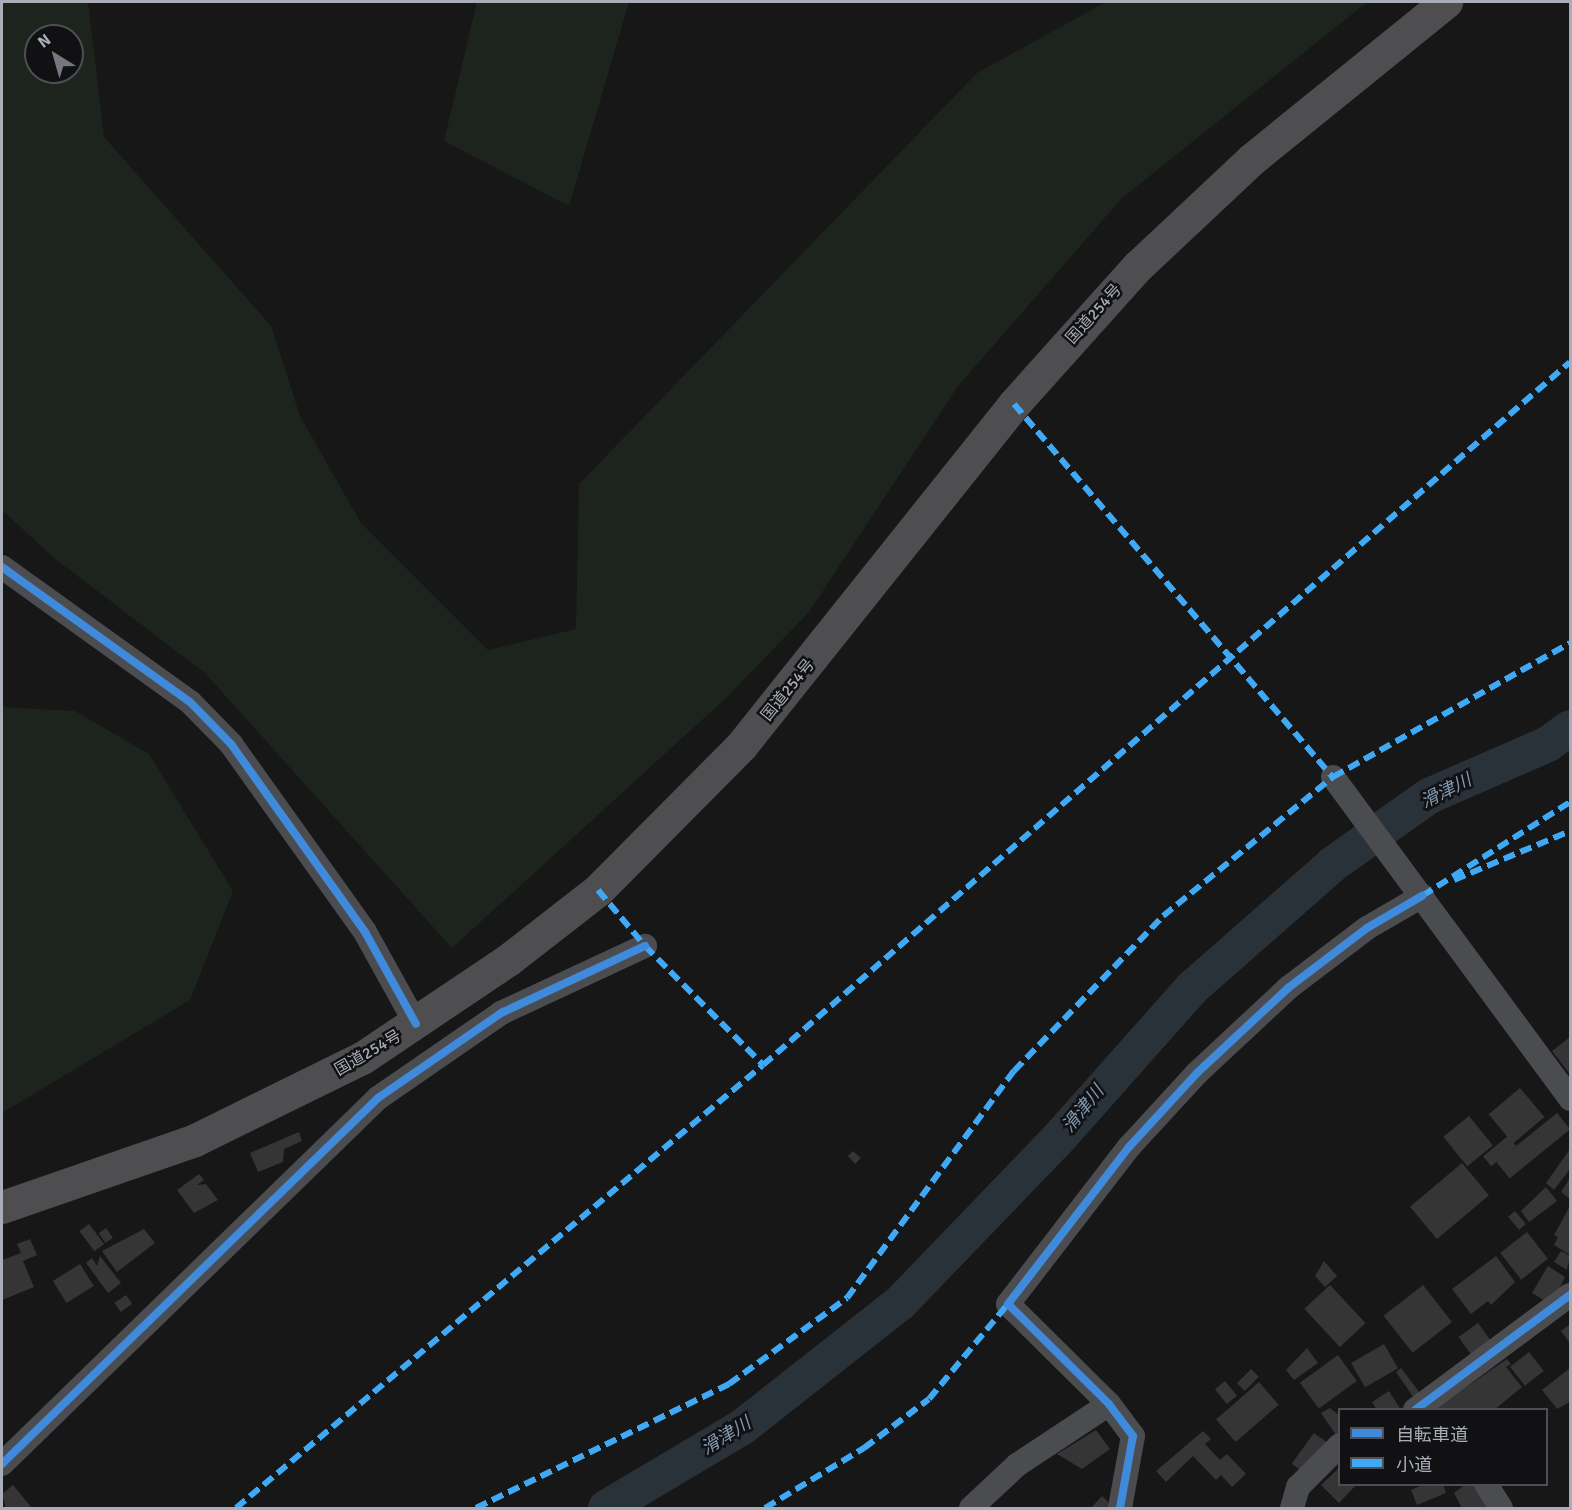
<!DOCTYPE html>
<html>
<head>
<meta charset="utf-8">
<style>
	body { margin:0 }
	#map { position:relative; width:1572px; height:1510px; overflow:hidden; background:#171717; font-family:Signika,"Noto Sans JP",sans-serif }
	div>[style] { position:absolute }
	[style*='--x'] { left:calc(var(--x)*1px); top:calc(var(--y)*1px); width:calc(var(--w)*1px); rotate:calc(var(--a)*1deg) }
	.green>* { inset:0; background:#1d241e }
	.river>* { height:36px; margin:-18px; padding:0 18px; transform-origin:18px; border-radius:18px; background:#2a3239 }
	.building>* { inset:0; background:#353536; transform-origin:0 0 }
	.minor>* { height:24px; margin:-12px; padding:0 12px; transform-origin:12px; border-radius:12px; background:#4b4c50 }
	.highway>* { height:33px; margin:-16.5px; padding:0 16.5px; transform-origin:16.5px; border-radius:16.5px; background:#4e4e51 }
	.quiet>* { height:6px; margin-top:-3px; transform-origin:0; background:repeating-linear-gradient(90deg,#3fa9f5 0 12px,transparent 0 18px) }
	.cycleway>* { height:8px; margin:-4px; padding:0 4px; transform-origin:4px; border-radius:4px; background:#408adc }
	span { translate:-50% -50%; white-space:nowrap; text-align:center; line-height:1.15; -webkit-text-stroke:5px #111113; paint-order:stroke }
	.street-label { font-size:16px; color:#a8adb8 }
	.water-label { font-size:18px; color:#7f9bb3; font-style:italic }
	.frame { position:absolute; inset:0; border:3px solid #a8adb8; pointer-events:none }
	.legend { position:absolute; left:1338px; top:1408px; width:210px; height:78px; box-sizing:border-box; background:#111113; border:2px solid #4d4f55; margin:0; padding:8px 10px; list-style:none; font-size:18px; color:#a8adb8 }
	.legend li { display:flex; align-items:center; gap:12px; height:30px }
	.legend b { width:30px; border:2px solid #4d4f55 }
	.north { position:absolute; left:24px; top:24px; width:60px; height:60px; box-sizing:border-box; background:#111113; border:2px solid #4d4f55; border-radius:50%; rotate:323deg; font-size:16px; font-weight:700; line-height:24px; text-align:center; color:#a8adb8 }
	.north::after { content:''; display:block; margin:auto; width:21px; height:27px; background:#757880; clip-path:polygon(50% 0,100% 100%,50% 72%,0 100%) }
</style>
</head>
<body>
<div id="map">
	<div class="green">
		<div style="clip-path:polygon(evenodd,2px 2px,88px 2px,104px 137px,271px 326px,300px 416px,361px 523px,488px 650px,576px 629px,579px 484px,977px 73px,1106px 2px,1367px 2px,1122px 198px,958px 386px,809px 612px,726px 698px,452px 948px,205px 673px,54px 558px,2px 510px,2px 2px,36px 36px,72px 36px,72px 72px,36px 72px,36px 36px)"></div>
		<div style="clip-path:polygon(477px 2px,629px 2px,569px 206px,444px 141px)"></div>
		<div style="clip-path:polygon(2px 707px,75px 711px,149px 754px,233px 891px,190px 1000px,2px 1113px)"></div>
	</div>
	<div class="river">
		<div style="--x:606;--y:1508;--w:157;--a:-30.7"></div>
		<div style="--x:741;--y:1428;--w:204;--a:-38.2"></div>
		<div style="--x:901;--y:1302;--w:226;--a:-46.1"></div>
		<div style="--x:1058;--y:1139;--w:202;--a:-48.4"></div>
		<div style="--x:1192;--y:988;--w:188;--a:-41.3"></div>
		<div style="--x:1333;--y:864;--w:118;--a:-35.3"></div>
		<div style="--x:1429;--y:796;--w:130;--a:-23.6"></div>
		<div style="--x:1548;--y:744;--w:27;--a:-36"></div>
	</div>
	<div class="building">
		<div style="clip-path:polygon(1570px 1037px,1570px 1072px,1569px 1073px,1552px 1051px)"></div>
		<div style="left:1520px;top:1088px;width:38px;height:41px;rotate:50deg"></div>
		<div style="left:1557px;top:1113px;width:21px;height:78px;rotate:51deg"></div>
		<div style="left:1469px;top:1116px;width:38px;height:33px;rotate:51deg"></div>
		<div style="clip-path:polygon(299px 1132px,302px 1141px,284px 1149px,283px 1162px,258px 1172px,250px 1153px)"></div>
		<div style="left:1508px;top:1136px;width:13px;height:32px;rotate:51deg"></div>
		<div style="clip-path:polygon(1570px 1149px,1570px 1169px,1554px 1190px,1546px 1183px)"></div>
		<div style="clip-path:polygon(853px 1151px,861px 1158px,855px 1164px,848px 1156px)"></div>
		<div style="left:1462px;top:1163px;width:42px;height:68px;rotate:50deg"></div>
		<div style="clip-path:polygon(199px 1174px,204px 1180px,197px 1185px,206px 1184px,218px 1200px,194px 1213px,177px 1190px)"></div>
		<div style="clip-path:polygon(1570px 1178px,1570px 1199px,1561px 1192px)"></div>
		<div style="clip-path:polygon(1546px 1187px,1557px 1201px,1529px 1222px,1521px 1211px)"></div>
		<div style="clip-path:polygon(1570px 1206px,1570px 1255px,1554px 1245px,1558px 1237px,1554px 1235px)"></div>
		<div style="left:1515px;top:1211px;width:17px;height:9px;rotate:50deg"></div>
		<div style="left:89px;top:1224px;width:25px;height:12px;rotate:53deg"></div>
		<div style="left:106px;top:1228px;width:12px;height:9px;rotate:55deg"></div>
		<div style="clip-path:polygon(144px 1229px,155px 1243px,117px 1272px,102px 1251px)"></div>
		<div style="left:1527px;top:1232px;width:34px;height:34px;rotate:52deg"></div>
		<div style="clip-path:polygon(30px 1239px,37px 1255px,23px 1261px,34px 1287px,2px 1300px,2px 1260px,21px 1253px,17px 1244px)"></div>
		<div style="clip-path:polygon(1561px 1251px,1570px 1256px,1567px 1270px,1554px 1262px)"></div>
		<div style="clip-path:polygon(100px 1256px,121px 1283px,108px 1293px,86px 1263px,92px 1258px,97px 1266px)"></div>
		<div style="clip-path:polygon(1496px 1256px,1515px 1282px,1491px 1305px,1488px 1301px,1471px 1314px,1452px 1289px)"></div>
		<div style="clip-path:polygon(1324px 1261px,1337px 1276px,1325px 1287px,1315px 1276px)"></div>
		<div style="left:80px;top:1264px;width:26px;height:32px;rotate:58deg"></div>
		<div style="clip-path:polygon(1548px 1266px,1565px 1277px,1552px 1305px,1532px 1293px)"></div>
		<div style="left:1330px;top:1285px;width:52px;height:35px;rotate:47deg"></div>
		<div style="left:1423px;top:1285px;width:47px;height:50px;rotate:52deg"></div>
		<div style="left:126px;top:1295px;width:11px;height:14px;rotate:56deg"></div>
		<div style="left:1478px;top:1323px;width:22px;height:24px;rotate:54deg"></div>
		<div style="clip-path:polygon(1570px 1324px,1570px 1343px,1561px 1331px)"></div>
		<div style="left:1384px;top:1344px;width:28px;height:38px;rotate:60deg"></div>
		<div style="clip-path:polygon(1307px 1348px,1318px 1363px,1294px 1380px,1286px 1370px)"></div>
		<div style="left:1529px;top:1352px;width:24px;height:24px;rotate:52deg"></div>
		<div style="left:1338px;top:1355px;width:32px;height:47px;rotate:54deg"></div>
		<div style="clip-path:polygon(1507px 1359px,1511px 1364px,1506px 1367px,1522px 1387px,1494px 1410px,1433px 1410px)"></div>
		<div style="clip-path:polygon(1401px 1368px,1423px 1397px,1416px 1401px,1396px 1372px)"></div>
		<div style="clip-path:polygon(1570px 1368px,1570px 1402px,1557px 1409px,1542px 1390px)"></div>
		<div style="left:1251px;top:1369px;width:11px;height:20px;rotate:45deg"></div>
		<div style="left:1225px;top:1381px;width:19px;height:13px;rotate:51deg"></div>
		<div style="left:1259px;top:1382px;width:30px;height:57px;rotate:49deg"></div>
		<div style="clip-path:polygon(1389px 1391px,1401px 1410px,1377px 1410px,1372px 1402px)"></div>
		<div style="clip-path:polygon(1330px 1408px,1340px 1416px,1340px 1441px,1321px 1413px)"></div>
		<div style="clip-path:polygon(1096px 1430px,1110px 1449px,1082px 1469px,1057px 1454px)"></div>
		<div style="clip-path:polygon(1203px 1431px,1211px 1439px,1205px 1444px,1220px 1460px,1227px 1454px,1246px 1474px,1232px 1487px,1221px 1475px,1216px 1480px,1193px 1456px,1166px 1482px,1156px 1471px)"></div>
		<div style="left:1314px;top:1433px;width:17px;height:38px;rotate:36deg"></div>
		<div style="clip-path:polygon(1340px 1467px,1340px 1484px,1357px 1484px,1339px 1503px,1321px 1485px)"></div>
		<div style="clip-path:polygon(1425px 1484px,1443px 1484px,1446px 1493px,1417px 1505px,1411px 1490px)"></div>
		<div style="clip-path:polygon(1466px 1484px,1475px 1484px,1492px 1508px,1462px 1508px,1454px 1493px)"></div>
		<div style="clip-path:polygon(13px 1485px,32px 1508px,6px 1508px,2px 1494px)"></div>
		<div style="clip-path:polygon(1102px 1496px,1113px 1507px,1091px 1508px)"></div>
	</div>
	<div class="minor">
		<div style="--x:2;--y:567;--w:231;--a:35.7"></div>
		<div style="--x:190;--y:702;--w:59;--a:45.7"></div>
		<div style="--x:231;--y:744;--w:231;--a:54.5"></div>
		<div style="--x:365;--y:932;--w:105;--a:61"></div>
		<div style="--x:1333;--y:777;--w:400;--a:53.6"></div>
		<div style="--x:1415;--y:1410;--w:193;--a:-36.6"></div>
		<div style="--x:2;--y:1464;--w:525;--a:-44.23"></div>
		<div style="--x:378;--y:1098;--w:150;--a:-34.6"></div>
		<div style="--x:501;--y:1013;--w:159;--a:-25"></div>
		<div style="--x:1486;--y:1484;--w:28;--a:58"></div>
		<div style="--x:971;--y:1508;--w:63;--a:-43.1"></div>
		<div style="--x:1017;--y:1465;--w:110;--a:-33.5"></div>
		<div style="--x:1120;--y:1508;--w:73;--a:-79.8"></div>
		<div style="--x:1133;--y:1436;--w:40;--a:-127"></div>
		<div style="--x:1109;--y:1404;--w:142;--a:-135.3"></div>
		<div style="--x:1008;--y:1304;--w:198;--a:-52.4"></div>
		<div style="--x:1129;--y:1147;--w:100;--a:-47.4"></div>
		<div style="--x:1197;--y:1073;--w:125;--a:-43"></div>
		<div style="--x:1288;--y:988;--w:99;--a:-37.2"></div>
		<div style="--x:1367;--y:928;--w:64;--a:-30.2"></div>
		<div style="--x:1292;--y:1508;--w:22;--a:-74"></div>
		<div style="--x:1298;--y:1487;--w:59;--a:-45"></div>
	</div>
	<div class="highway">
		<div style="--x:2;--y:1207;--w:204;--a:-19.1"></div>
		<div style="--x:195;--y:1140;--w:186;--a:-26.2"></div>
		<div style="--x:362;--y:1058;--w:176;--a:-33.9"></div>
		<div style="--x:508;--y:960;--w:114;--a:-37.9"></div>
		<div style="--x:598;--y:890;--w:203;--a:-45.2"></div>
		<div style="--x:741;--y:746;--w:438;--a:-51.4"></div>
		<div style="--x:1014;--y:404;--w:186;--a:-48.1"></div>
		<div style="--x:1138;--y:266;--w:156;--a:-43.2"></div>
		<div style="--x:1252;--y:159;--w:250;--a:-39"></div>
	</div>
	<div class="quiet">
		<div style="--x:1014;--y:404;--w:491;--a:49.5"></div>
		<div style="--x:1454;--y:880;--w:126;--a:-22.9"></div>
		<div style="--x:598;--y:890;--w:73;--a:50"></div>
		<div style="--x:645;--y:946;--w:168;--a:45.2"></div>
		<div style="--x:1422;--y:896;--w:175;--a:-32.4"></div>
		<div style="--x:236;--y:1508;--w:688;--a:-40.05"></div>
		<div style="--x:763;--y:1065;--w:1070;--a:-41.06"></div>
		<div style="--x:476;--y:1508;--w:282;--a:-26.1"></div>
		<div style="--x:729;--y:1384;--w:146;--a:-36.1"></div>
		<div style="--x:847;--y:1298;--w:282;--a:-53.7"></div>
		<div style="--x:1014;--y:1071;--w:215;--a:-46.1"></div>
		<div style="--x:1163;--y:916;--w:220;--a:-39.3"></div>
		<div style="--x:1333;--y:777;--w:272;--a:-29.5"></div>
		<div style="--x:765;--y:1508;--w:116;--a:-31.2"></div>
		<div style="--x:864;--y:1448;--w:81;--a:-37"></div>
		<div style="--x:929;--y:1399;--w:124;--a:-50.3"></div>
	</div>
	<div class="cycleway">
		<div style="--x:2;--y:567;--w:231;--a:35.7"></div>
		<div style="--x:190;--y:702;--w:59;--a:45.7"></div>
		<div style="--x:231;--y:744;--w:231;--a:54.5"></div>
		<div style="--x:365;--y:932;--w:105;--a:61"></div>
		<div style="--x:1415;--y:1410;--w:193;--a:-36.6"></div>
		<div style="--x:2;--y:1464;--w:525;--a:-44.23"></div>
		<div style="--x:378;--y:1098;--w:150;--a:-34.6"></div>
		<div style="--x:501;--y:1013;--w:159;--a:-25"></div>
		<div style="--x:1120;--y:1508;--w:73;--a:-79.8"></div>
		<div style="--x:1133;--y:1436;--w:40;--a:-127"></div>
		<div style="--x:1109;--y:1404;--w:142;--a:-135.3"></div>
		<div style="--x:1008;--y:1304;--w:198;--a:-52.4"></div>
		<div style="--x:1129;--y:1147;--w:100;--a:-47.4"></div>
		<div style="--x:1197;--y:1073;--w:125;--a:-43"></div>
		<div style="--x:1288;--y:988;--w:99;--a:-37.2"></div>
		<div style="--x:1367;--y:928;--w:64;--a:-30.2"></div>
	</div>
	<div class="street-label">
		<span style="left:1094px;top:314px;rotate:-48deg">国道254号</span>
		<span style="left:788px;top:690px;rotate:-51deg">国道254号</span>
		<span style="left:368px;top:1053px;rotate:-30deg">国道254号</span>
	</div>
	<div class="water-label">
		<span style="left:1446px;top:791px;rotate:-27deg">滑津川</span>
		<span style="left:1083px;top:1109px;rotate:-51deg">滑津川</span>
		<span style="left:726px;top:1436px;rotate:-32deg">滑津川</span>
	</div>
	<div class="frame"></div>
	<ul class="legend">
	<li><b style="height:8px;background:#408adc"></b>自転車道</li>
	<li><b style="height:8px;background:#3fa9f5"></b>小道</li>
	</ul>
	<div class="north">N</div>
</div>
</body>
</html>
